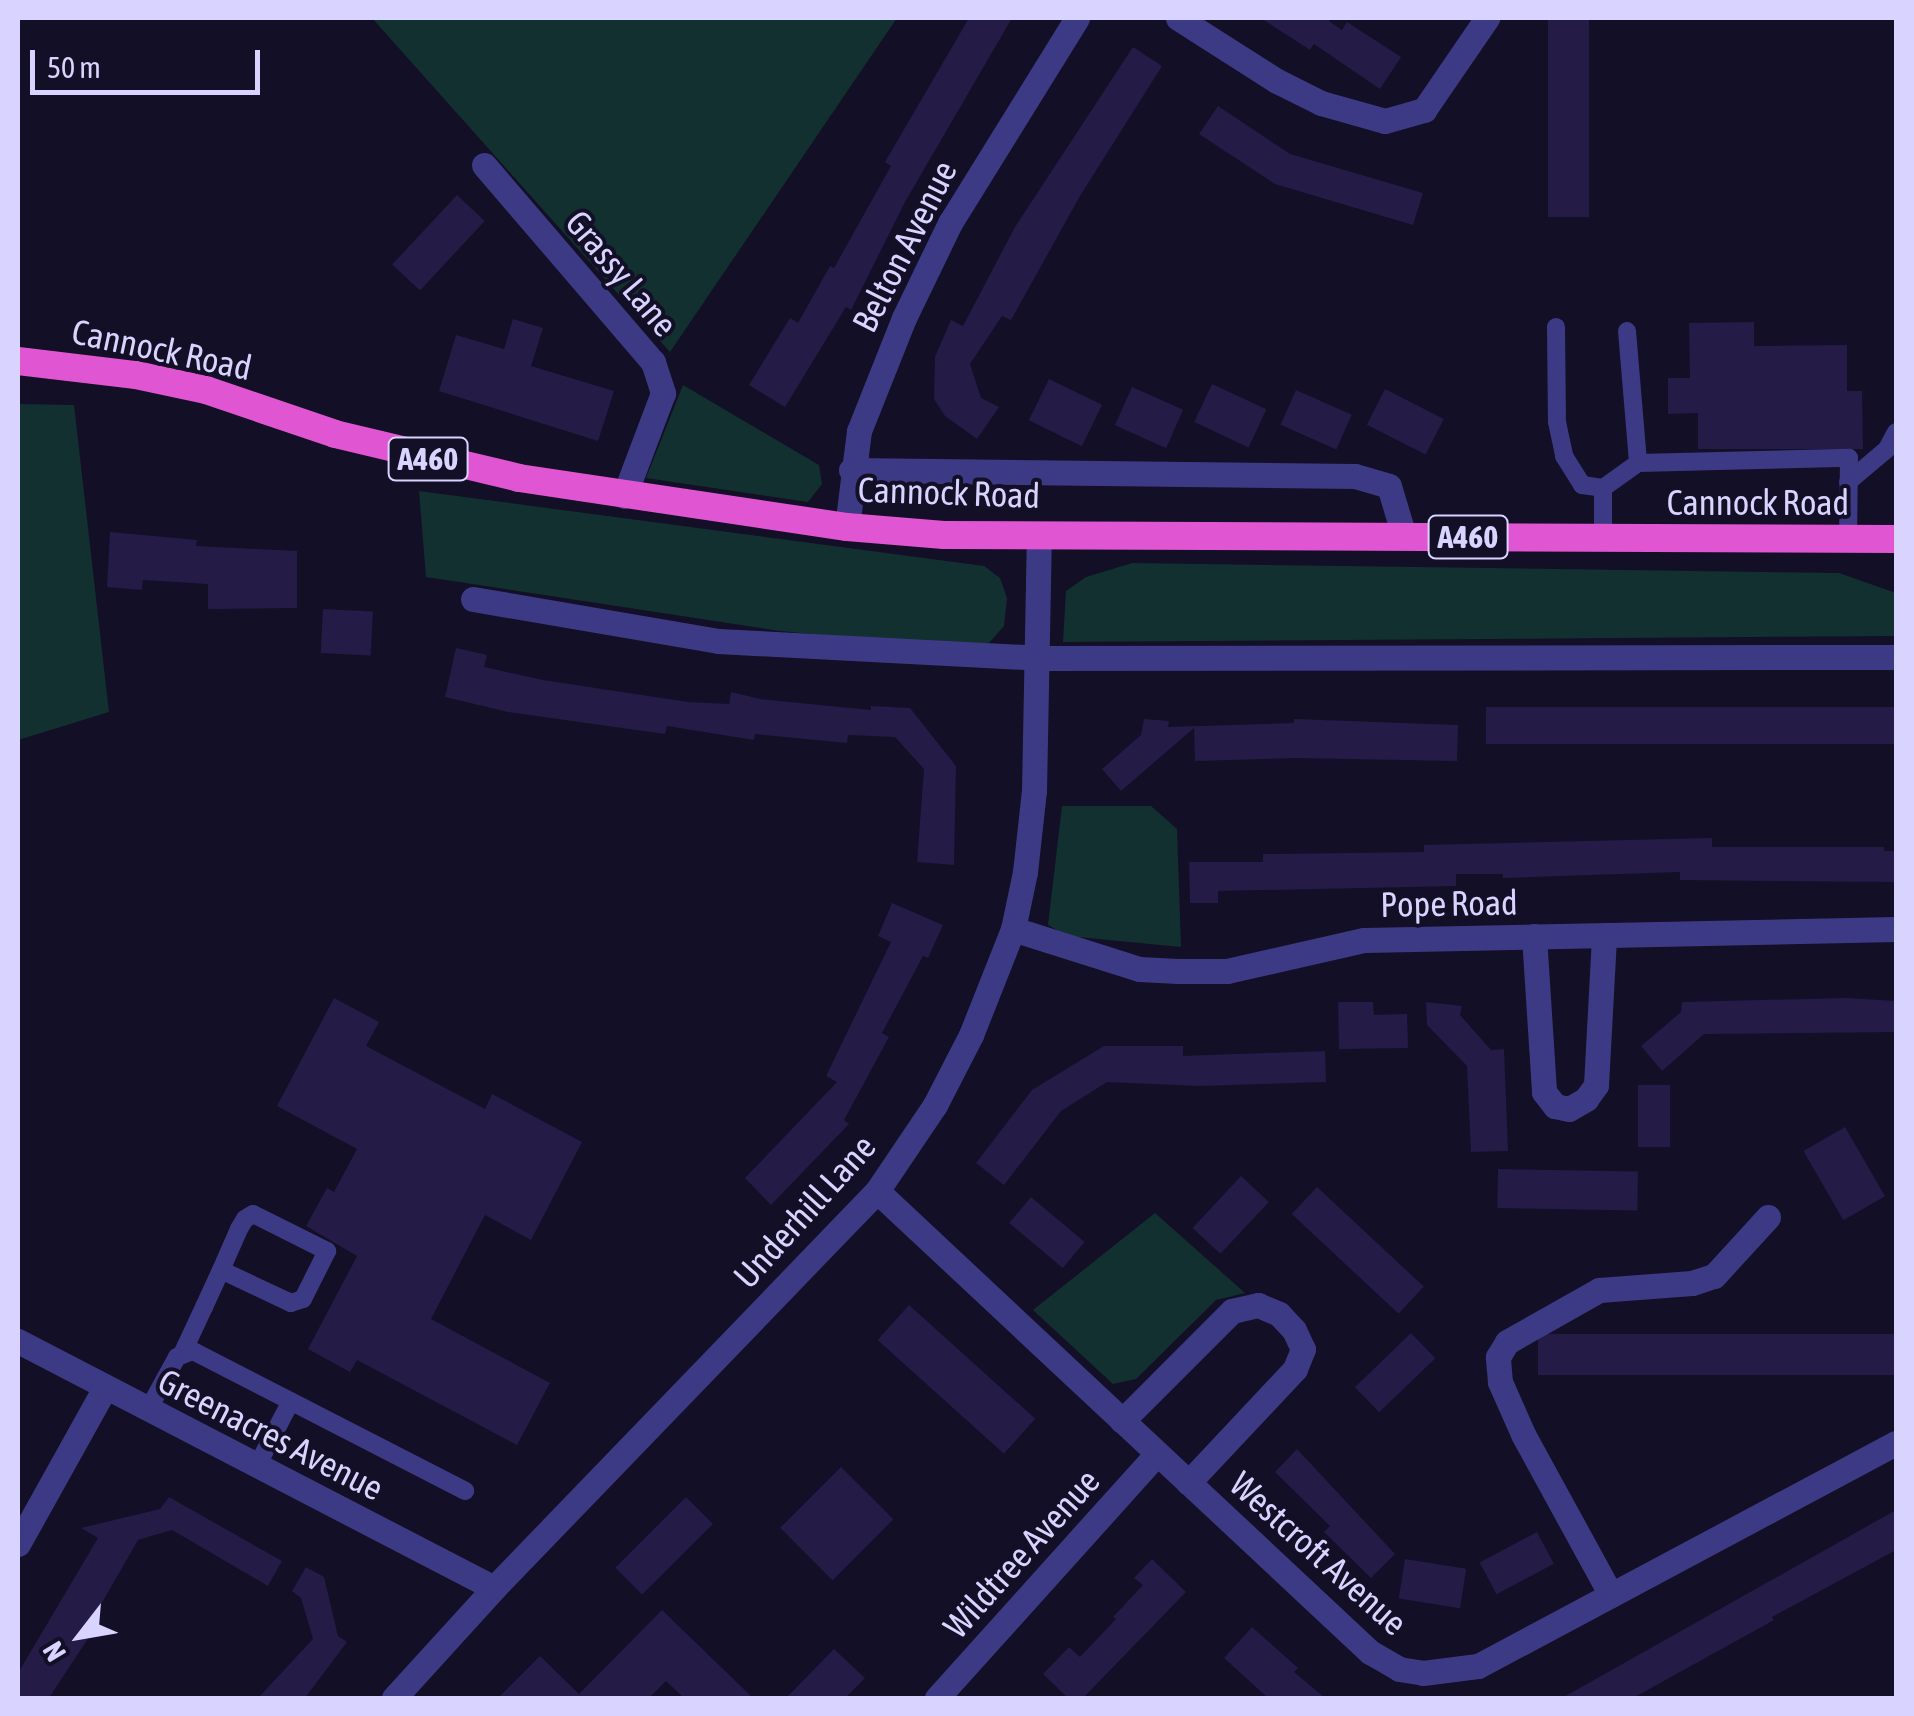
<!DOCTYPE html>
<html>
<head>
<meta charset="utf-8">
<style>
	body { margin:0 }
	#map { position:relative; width:1914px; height:1716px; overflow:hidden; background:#130f26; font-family:"Asap Condensed",sans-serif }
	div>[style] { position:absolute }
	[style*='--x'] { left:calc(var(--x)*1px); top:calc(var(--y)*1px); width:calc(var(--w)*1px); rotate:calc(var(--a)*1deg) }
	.green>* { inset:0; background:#12302f }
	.building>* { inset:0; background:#241b47; transform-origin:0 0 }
	.service>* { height:18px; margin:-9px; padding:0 9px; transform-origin:9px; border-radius:9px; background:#3d3a85 }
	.minor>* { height:25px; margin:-12.5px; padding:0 12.5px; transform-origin:12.5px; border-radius:12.5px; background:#3d3a85 }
	.tertiary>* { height:25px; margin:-12.5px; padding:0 12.5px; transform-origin:12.5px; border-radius:12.5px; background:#3d3a85 }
	.trunk>* { height:28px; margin:-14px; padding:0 14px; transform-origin:14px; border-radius:14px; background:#e055d1 }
	span { translate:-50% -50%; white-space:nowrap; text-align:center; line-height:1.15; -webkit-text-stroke:8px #130f26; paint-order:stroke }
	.shield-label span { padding:2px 8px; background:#130f26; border:2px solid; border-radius:8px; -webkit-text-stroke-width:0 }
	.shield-label { font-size:32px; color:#d9d4ff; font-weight:700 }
	.street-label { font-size:35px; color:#d9d4ff }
	.frame { position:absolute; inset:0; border:20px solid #d9d4ff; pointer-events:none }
	.north { position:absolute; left:30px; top:1586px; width:100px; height:100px; -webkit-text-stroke:8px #130f26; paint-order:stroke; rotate:239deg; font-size:28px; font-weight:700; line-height:40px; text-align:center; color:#d9d4ff }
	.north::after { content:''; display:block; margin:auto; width:35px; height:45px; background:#d9d4ff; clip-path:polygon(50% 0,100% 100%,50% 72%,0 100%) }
	.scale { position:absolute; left:30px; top:50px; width:230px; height:45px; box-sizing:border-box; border:5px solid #d9d4ff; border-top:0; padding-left:12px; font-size:30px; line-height:35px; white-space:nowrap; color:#d9d4ff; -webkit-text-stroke:8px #130f26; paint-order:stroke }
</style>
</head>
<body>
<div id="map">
	<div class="green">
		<div style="clip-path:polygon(372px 18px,897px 18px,670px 352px)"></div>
		<div style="clip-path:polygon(683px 385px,819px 465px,822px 484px,808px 502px,646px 478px)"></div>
		<div style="clip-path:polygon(18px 404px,74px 405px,109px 712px,18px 740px)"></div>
		<div style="clip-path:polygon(419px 491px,984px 566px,1000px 578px,1007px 598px,1004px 626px,989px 643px,918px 644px,780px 631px,426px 577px)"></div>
		<div style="clip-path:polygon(1132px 563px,1839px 573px,1896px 593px,1896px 636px,1063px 642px,1066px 591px,1086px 577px)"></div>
		<div style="clip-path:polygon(1062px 806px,1151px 806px,1177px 829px,1181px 947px,1067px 936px,1048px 925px)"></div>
		<div style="clip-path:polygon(1155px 1213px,1245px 1293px,1216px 1300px,1136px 1379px,1113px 1384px,1033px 1310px)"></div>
	</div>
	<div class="building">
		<div style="clip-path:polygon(969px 18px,1012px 18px,905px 202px,851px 310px,846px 307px,785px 407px,749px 385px,790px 318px,798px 323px,830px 266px,834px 268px,891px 166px,885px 162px)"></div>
		<div style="clip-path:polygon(1261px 18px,1331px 18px,1329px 21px,1342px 30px,1347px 22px,1401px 57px,1380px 89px,1314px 44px,1310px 50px)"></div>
		<div style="left:1548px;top:18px;width:41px;height:199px"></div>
		<div style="clip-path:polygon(1133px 47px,1162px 66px,1080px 196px,1011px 320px,1002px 316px,970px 364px,981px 398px,999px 407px,977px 439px,945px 416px,934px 399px,935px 357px,951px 320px,963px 326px,1015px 227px)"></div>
		<div style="clip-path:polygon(1218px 106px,1290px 154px,1423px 193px,1413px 225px,1275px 184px,1199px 134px)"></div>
		<div style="left:457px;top:195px;width:38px;height:95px;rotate:43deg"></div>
		<div style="clip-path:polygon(513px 319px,543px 328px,531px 366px,614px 391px,598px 441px,439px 391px,456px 335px,504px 349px)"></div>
		<div style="clip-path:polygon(1754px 322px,1754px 346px,1847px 345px,1847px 391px,1862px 391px,1863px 449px,1698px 449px,1698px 413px,1668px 414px,1668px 378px,1690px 378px,1689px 323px)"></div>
		<div style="left:1049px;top:379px;width:59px;height:46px;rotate:26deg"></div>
		<div style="left:1212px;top:384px;width:60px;height:42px;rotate:25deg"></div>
		<div style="left:1132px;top:387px;width:56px;height:42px;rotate:24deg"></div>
		<div style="left:1385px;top:389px;width:66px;height:40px;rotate:27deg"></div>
		<div style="left:1296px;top:390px;width:61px;height:38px;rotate:24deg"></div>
		<div style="clip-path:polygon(110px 532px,197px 540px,196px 546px,297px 551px,297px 608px,208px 609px,208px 584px,143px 580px,142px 590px,107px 587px)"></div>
		<div style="left:323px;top:609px;width:50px;height:44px;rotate:3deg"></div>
		<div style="clip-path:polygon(456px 648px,487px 655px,484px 667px,543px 680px,688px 702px,729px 704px,731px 692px,760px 699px,871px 710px,871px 706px,910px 708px,956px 766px,954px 865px,917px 862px,924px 769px,895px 737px,848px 735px,847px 743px,755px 734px,754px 740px,667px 726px,665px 734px,508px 712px,445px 697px)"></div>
		<div style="left:1486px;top:707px;width:410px;height:37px"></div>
		<div style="clip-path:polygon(1144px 719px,1169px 721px,1168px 727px,1294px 723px,1294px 719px,1458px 725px,1457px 761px,1294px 758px,1195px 761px,1194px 728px,1121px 791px,1102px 769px,1141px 735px)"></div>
		<div style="clip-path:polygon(1712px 838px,1712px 847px,1884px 847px,1884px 851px,1896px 851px,1896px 882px,1680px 880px,1680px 872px,1503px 878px,1503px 874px,1456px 874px,1456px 886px,1218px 891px,1218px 903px,1190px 903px,1189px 862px,1263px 862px,1263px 854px,1424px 852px,1424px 845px)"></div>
		<div style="clip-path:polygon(892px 903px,943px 925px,928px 958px,923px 956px,882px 1033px,889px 1037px,844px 1120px,849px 1124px,771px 1205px,745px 1178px,837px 1082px,826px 1076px,891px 942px,878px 936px)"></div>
		<div style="clip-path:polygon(334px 998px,379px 1022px,366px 1046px,485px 1109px,492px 1094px,582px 1142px,531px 1240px,485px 1215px,431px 1319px,550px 1383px,517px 1445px,357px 1360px,350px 1372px,308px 1349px,357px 1256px,306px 1226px,327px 1188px,334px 1192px,357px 1149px,277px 1106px)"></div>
		<div style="clip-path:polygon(1847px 998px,1896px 1001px,1896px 1032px,1704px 1034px,1662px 1071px,1641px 1046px,1681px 1012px,1682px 1002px)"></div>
		<div style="clip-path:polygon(1338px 1002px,1373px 1002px,1374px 1015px,1407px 1014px,1408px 1048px,1339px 1049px)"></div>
		<div style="clip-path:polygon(1426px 1002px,1462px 1006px,1460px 1015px,1491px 1050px,1504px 1049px,1508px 1151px,1471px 1152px,1467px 1066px,1427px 1025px)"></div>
		<div style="clip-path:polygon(1104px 1046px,1183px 1046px,1183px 1056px,1325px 1051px,1326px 1082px,1198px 1086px,1107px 1082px,1061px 1111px,1004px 1185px,976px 1163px,1032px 1090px)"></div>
		<div style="left:1638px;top:1085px;width:32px;height:62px"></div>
		<div style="left:1845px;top:1127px;width:80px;height:48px;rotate:60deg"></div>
		<div style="left:1498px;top:1169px;width:140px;height:39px;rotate:1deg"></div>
		<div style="left:1241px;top:1176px;width:38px;height:71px;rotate:43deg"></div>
		<div style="left:1317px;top:1187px;width:146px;height:37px;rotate:43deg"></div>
		<div style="left:1031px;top:1197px;width:70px;height:34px;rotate:40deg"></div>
		<div style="left:909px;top:1305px;width:170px;height:47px;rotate:42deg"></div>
		<div style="left:1411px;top:1333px;width:35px;height:78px;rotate:46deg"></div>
		<div style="left:1896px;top:1334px;width:41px;height:358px;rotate:90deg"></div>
		<div style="clip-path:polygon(1297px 1449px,1395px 1554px,1371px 1578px,1324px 1532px,1330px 1526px,1275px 1472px)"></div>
		<div style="left:841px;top:1467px;width:74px;height:86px;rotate:45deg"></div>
		<div style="clip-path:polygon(169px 1497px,282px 1561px,268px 1586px,172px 1530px,138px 1540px,84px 1634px,89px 1637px,49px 1698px,18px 1698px,18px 1673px,98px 1538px,81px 1528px,160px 1509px)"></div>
		<div style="left:686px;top:1497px;width:38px;height:100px;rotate:45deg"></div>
		<div style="clip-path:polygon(1896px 1510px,1896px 1550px,1772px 1617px,1774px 1620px,1633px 1698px,1562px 1698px)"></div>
		<div style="left:1537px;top:1532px;width:36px;height:65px;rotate:62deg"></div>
		<div style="clip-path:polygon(1152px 1559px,1186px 1592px,1083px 1698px,1068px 1698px,1043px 1674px,1069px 1647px,1080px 1657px,1116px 1619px,1113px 1617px,1143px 1585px,1134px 1578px)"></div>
		<div style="left:1405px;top:1559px;width:62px;height:40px;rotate:9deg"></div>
		<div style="clip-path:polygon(306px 1567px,324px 1577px,338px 1636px,347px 1642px,305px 1698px,258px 1698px,313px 1639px,301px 1598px,292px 1591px)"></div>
		<div style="clip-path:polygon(662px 1610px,753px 1698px,684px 1698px,666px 1681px,649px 1698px,498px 1698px,540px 1656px,579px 1694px)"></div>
		<div style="clip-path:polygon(1252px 1627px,1298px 1668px,1294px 1672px,1325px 1698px,1268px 1698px,1224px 1658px)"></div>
		<div style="clip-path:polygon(834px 1649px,865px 1678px,845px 1698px,786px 1698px)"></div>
	</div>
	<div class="service">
		<div style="--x:1556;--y:327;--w:95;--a:89.4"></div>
		<div style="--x:1557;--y:422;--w:35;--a:78"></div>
		<div style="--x:1564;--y:456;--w:34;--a:58"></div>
		<div style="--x:1582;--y:485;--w:21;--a:8"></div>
		<div style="--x:1627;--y:331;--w:132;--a:85.2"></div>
		<div style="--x:1848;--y:482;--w:51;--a:-40.2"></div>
		<div style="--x:1887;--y:449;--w:19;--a:-62"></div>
		<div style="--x:1603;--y:538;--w:50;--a:-90"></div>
		<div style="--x:1603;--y:488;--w:43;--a:-35.5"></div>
		<div style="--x:1638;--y:463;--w:211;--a:-1.4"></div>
		<div style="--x:1849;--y:458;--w:82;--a:90.7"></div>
		<div style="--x:183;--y:1352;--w:50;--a:-65"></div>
		<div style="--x:204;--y:1307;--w:41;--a:-65.3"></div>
		<div style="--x:221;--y:1270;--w:45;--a:-66.3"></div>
		<div style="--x:239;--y:1229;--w:12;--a:-59"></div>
		<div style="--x:245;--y:1219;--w:9;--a:-32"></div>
		<div style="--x:253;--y:1214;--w:83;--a:26.6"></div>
		<div style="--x:327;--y:1251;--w:54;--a:116.6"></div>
		<div style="--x:303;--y:1299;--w:13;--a:162"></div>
		<div style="--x:291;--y:1303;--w:77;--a:-154.8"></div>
		<div style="--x:148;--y:1410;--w:60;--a:-61.3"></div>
		<div style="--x:177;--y:1357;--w:17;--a:-21"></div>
		<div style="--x:193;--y:1351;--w:306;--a:27.2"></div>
		<div style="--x:257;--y:1466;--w:73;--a:-62.4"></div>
	</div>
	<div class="minor">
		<div style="--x:1178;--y:18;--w:117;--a:32.5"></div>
		<div style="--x:1277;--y:81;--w:49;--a:26.6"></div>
		<div style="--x:1321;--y:103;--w:66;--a:15.7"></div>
		<div style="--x:1385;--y:121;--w:41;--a:-15.8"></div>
		<div style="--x:1424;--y:110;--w:112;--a:-55.6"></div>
		<div style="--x:484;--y:165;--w:260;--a:49.4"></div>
		<div style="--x:653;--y:362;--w:33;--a:72"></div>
		<div style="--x:663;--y:393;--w:110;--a:110.7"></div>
		<div style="--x:851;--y:470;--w:504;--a:0.68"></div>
		<div style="--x:1355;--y:476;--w:35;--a:16"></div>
		<div style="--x:1389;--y:486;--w:52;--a:73.3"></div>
		<div style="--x:847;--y:527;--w:97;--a:-82.9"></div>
		<div style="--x:859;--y:431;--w:122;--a:-68.3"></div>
		<div style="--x:904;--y:318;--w:106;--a:-64.2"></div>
		<div style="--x:950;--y:223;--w:241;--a:-58.2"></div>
		<div style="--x:473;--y:599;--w:249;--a:9.7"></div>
		<div style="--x:718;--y:641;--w:320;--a:3"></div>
		<div style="--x:1038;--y:658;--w:858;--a:-0.07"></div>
		<div style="--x:1013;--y:929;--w:132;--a:17.6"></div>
		<div style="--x:1139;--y:969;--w:39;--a:3"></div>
		<div style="--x:1178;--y:971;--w:49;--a:0"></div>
		<div style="--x:1227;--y:971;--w:140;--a:-12.8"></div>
		<div style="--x:1364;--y:940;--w:532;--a:-1.18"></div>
		<div style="--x:1534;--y:936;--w:156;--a:86.3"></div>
		<div style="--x:1544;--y:1092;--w:18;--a:52"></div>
		<div style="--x:1555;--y:1106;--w:14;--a:12"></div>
		<div style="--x:1569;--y:1109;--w:20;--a:-30"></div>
		<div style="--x:1586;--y:1099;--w:17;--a:-54"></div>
		<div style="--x:1596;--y:1085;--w:150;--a:-86.9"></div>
		<div style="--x:877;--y:1191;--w:675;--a:43.08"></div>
		<div style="--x:1370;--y:1652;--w:34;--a:30"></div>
		<div style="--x:1399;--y:1669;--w:24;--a:9"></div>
		<div style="--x:1423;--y:1673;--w:55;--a:-7.3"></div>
		<div style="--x:1478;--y:1666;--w:474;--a:-28.1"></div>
		<div style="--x:18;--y:1341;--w:536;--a:27.43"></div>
		<div style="--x:1122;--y:1421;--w:156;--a:-45"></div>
		<div style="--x:1232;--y:1311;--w:27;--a:-13"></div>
		<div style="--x:1258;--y:1305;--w:23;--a:23"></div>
		<div style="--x:1279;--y:1314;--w:22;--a:47"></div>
		<div style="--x:1294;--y:1330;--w:21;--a:65"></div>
		<div style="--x:1303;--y:1349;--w:22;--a:112"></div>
		<div style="--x:1295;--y:1369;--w:156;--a:133.2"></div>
		<div style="--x:18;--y:1544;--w:179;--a:-60.9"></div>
		<div style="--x:1611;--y:1595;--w:183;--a:-118.7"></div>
		<div style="--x:1523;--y:1434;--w:57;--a:-113.9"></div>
		<div style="--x:1500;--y:1382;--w:25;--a:-95"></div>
		<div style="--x:1498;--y:1357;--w:17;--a:-59"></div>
		<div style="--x:1507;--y:1342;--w:106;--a:-29.5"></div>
		<div style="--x:1599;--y:1290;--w:93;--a:-4.3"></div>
		<div style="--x:1692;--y:1283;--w:23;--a:-18"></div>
		<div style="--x:1714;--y:1276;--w:80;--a:-47.5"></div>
		<div style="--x:937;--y:1698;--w:329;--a:-48"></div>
	</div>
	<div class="tertiary">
		<div style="--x:394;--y:1698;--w:149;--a:-47.7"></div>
		<div style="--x:494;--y:1588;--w:552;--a:-46.03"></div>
		<div style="--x:877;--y:1191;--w:104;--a:-56"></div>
		<div style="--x:935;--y:1105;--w:79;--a:-62.8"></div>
		<div style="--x:971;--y:1035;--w:114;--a:-68.4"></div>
		<div style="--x:1013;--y:929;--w:58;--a:-78.1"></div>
		<div style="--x:1025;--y:872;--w:81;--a:-83.7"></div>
		<div style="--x:1034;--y:791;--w:257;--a:-88.9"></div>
	</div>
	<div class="trunk">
		<div style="--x:18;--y:361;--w:119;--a:6.8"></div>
		<div style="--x:136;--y:375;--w:72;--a:12.1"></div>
		<div style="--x:206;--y:390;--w:136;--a:18.8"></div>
		<div style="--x:335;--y:434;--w:189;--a:13.4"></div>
		<div style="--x:519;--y:478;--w:332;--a:8.5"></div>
		<div style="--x:847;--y:527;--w:97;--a:4.7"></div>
		<div style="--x:944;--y:535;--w:952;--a:0.24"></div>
	</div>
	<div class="shield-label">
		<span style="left:428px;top:459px">A460</span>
		<span style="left:1468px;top:537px">A460</span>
	</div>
	<div class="street-label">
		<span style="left:904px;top:246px;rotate:-63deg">Belton Avenue</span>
		<span style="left:622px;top:273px;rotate:50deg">Grassy Lane</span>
		<span style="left:162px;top:349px;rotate:12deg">Cannock Road</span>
		<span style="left:949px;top:492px;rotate:2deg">Cannock Road</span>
		<span style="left:1758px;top:502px">Cannock Road</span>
		<span style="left:1449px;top:903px;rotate:-1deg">Pope Road</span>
		<span style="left:804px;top:1211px;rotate:-48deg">Underhill Lane</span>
		<span style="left:271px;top:1434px;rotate:27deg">Greenacres Avenue</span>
		<span style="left:1021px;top:1553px;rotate:-48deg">Wildtree Avenue</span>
		<span style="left:1319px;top:1553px;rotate:42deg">Westcroft Avenue</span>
	</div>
	<div class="frame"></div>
	<div class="north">N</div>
	<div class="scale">50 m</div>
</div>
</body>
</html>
